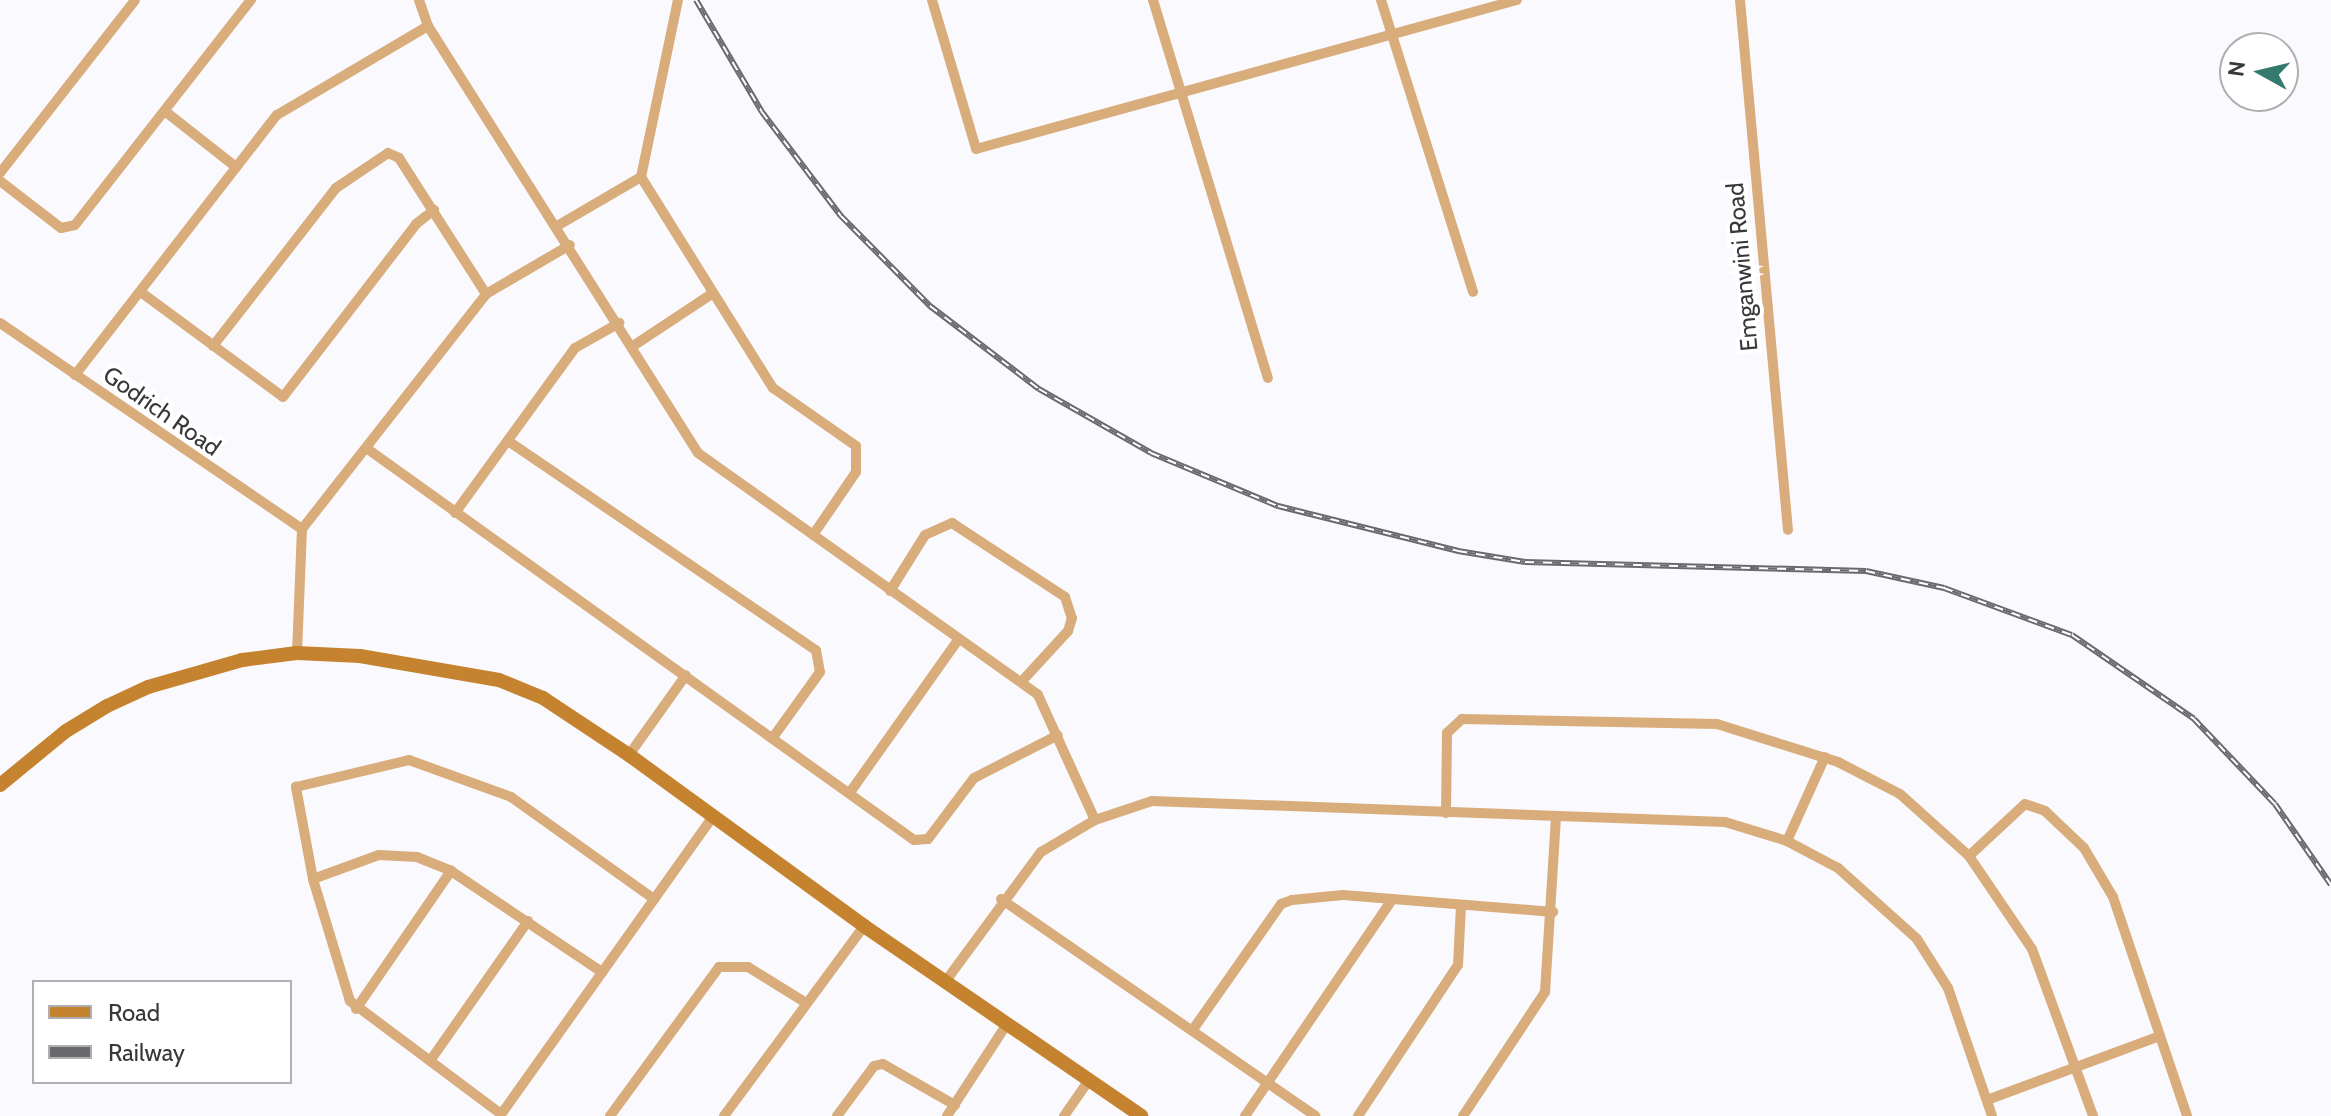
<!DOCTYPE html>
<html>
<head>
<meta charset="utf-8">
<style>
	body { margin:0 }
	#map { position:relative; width:2331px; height:1116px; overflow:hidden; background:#fafafe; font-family:Cabin,sans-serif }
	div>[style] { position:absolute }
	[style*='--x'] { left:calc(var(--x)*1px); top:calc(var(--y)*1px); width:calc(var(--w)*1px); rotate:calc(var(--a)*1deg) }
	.street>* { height:10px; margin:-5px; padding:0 5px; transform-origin:5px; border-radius:5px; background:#d9ac7b }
	.secondary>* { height:14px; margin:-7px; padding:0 7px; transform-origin:7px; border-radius:7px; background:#c5832f }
	.rail>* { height:6px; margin-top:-3px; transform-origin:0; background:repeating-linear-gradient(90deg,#fff 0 9px,#6a6a6e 0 18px); box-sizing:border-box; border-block:2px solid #6a6a6e }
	span { translate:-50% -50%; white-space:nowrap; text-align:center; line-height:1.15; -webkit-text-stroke:8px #fff; paint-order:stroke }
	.street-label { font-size:24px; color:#37383b }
	.legend { position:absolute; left:32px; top:980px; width:260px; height:104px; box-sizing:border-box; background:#fff; border:2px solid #afafb1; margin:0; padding:10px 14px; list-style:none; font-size:24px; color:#37383b }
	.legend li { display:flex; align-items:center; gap:16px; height:40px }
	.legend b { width:40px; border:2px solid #afafb1 }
	.north { position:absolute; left:2219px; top:32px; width:80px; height:80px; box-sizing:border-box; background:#fff; border:2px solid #afafb1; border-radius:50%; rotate:278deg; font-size:22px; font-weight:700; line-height:32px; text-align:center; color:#37383b }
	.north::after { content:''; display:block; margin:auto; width:28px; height:36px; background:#357a6f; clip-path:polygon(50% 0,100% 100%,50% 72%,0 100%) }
</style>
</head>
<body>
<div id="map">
	<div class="street">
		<div style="--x:419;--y:0;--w:28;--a:71"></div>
		<div style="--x:428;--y:26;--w:505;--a:57.69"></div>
		<div style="--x:698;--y:453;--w:417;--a:35.4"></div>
		<div style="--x:1038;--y:695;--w:137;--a:65.5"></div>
		<div style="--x:932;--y:0;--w:155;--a:73.5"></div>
		<div style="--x:976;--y:149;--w:561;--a:-15.4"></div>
		<div style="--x:1153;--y:0;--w:395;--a:73.1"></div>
		<div style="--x:1381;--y:0;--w:306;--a:72.5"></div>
		<div style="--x:1740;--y:0;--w:532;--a:84.83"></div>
		<div style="--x:166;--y:112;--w:89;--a:38.2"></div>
		<div style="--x:0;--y:173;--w:219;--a:-52"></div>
		<div style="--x:641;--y:177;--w:181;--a:-78.2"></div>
		<div style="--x:0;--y:181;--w:77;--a:37.6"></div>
		<div style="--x:61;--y:228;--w:14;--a:-12"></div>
		<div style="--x:75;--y:225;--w:286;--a:-52"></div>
		<div style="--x:557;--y:226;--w:97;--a:-30.3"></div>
		<div style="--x:641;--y:177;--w:249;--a:58"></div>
		<div style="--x:773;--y:388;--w:101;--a:34.9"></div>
		<div style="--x:856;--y:446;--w:26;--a:90"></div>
		<div style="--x:856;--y:472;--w:76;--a:124.3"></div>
		<div style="--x:142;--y:293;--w:175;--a:36.4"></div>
		<div style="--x:283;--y:397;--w:218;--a:-52.4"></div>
		<div style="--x:416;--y:224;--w:23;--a:-38"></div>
		<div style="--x:0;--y:323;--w:366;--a:34.3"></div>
		<div style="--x:213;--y:346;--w:200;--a:-52.1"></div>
		<div style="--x:336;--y:188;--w:63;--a:-33.9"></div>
		<div style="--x:388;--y:153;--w:12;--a:24"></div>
		<div style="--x:399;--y:158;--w:161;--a:57.4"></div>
		<div style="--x:633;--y:346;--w:92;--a:-33.5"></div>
		<div style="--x:75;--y:375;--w:329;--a:-52.2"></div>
		<div style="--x:277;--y:115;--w:175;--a:-30.5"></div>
		<div style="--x:508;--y:441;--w:372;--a:34.2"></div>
		<div style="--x:816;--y:650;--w:22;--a:80"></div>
		<div style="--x:820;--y:672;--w:79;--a:125.7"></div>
		<div style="--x:369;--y:450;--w:670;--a:35.59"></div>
		<div style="--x:914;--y:840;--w:14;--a:-4"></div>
		<div style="--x:928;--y:839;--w:76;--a:-53"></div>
		<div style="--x:974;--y:778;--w:94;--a:-27.1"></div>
		<div style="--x:455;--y:513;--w:204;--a:-54"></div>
		<div style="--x:575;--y:348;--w:51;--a:-29.6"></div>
		<div style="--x:890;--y:591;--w:66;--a:-58"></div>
		<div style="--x:925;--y:535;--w:30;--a:-24"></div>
		<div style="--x:952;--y:523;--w:135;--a:33.2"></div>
		<div style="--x:1065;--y:597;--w:22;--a:72"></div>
		<div style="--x:1072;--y:618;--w:14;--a:107"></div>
		<div style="--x:1068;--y:631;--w:68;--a:132.6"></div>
		<div style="--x:297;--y:653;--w:124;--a:-87.7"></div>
		<div style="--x:302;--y:529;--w:298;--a:-51.9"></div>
		<div style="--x:486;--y:294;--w:97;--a:-30.3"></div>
		<div style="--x:629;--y:755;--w:98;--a:-54.5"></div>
		<div style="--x:851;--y:791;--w:185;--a:-54.7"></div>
		<div style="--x:1446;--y:813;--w:80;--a:-89.3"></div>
		<div style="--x:1447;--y:733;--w:21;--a:-43"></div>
		<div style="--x:1462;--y:719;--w:255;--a:1.1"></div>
		<div style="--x:1717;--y:724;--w:127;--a:17.4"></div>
		<div style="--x:1838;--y:762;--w:70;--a:27.3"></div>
		<div style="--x:1900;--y:794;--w:93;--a:41.9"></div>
		<div style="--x:1969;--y:856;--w:112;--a:55.9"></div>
		<div style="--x:2032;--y:949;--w:178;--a:69.9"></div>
		<div style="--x:1787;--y:841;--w:92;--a:-65.7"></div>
		<div style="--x:1969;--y:856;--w:76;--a:-42.9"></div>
		<div style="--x:2025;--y:804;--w:21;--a:19"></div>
		<div style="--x:2045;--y:811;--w:54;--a:43.5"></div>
		<div style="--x:2084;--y:848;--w:57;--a:59.4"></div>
		<div style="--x:2113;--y:897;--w:231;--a:71.3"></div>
		<div style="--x:313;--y:879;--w:70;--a:-20"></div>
		<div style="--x:379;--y:855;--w:38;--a:3"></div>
		<div style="--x:417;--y:857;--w:37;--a:22"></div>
		<div style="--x:451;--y:871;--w:182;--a:33.8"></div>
		<div style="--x:1001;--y:899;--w:382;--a:34.6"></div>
		<div style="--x:945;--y:982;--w:162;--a:-53.6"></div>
		<div style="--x:1041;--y:852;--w:63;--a:-30.7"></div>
		<div style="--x:1095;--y:820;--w:60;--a:-18.4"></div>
		<div style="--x:1152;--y:801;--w:573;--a:2.1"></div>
		<div style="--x:1725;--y:822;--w:65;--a:17"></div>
		<div style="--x:1787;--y:841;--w:58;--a:27.9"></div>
		<div style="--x:1838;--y:868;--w:106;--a:41.9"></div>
		<div style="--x:1917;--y:939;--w:58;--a:57.7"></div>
		<div style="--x:1948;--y:988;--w:135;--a:71"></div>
		<div style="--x:356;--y:1009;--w:168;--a:-55.5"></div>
		<div style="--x:1194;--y:1028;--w:151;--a:-54.9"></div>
		<div style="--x:1281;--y:904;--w:12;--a:-20"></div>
		<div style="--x:1292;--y:900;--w:51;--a:-5.6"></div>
		<div style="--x:1343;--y:895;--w:211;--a:4.6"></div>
		<div style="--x:430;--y:1061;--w:171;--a:-55"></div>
		<div style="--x:1987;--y:1100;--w:184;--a:-20.3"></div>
		<div style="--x:501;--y:1114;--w:189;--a:-143.2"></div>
		<div style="--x:350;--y:1001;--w:127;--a:-106.9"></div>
		<div style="--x:313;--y:879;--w:94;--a:-100.5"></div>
		<div style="--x:296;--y:787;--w:116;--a:-13.4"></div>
		<div style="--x:409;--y:760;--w:109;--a:19.9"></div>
		<div style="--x:511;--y:797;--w:176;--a:35.5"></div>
		<div style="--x:500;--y:1116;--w:368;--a:-54.6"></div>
		<div style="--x:610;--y:1116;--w:185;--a:-53.8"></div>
		<div style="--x:719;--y:967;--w:29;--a:0"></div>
		<div style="--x:748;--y:967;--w:68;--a:31.8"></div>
		<div style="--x:724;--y:1116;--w:236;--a:-53.6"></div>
		<div style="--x:837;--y:1116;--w:62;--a:-53.5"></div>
		<div style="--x:874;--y:1066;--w:9;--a:-13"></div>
		<div style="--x:883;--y:1064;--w:83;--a:29.7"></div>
		<div style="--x:947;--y:1116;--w:110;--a:-56.9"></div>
		<div style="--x:1064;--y:1116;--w:44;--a:-55.2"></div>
		<div style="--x:1245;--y:1116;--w:258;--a:-55.8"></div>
		<div style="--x:1358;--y:1116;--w:181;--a:-56.5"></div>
		<div style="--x:1458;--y:965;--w:59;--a:-87.1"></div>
		<div style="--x:1463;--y:1116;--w:149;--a:-56.5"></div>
		<div style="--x:1545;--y:992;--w:175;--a:-86.4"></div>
	</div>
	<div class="secondary">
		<div style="--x:0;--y:785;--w:85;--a:-39.3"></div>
		<div style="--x:66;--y:731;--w:48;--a:-31.4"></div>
		<div style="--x:107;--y:706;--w:45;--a:-24.9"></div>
		<div style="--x:148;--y:687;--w:98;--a:-16"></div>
		<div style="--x:242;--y:660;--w:55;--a:-7.3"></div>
		<div style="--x:297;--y:653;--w:63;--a:2.7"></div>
		<div style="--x:360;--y:656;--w:141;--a:9.8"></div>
		<div style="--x:499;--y:680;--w:48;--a:22.2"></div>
		<div style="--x:543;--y:698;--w:103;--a:33.5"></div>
		<div style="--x:629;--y:755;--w:291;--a:36"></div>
		<div style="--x:864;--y:926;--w:336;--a:34.4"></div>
	</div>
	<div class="rail">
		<div style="--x:696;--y:0;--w:130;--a:59.5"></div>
		<div style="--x:762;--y:112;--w:131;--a:52.8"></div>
		<div style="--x:841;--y:216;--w:127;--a:45.3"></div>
		<div style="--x:930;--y:306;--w:137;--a:37.3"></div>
		<div style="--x:1039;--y:389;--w:129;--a:29.7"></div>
		<div style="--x:1151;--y:453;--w:138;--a:22.7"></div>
		<div style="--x:1278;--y:506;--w:186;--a:14"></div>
		<div style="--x:1458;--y:551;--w:68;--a:9.3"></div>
		<div style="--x:1525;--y:562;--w:341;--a:1.5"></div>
		<div style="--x:1866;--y:571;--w:80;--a:12.3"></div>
		<div style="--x:1944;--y:588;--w:136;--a:20.2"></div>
		<div style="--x:2072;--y:635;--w:148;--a:34.5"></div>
		<div style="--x:2194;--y:719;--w:117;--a:46.4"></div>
		<div style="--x:2275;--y:804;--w:98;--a:55.3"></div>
	</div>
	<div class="street-label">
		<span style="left:1742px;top:267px;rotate:-95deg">Emganwini Road</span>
		<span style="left:162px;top:411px;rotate:35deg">Godrich Road</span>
	</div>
	<ul class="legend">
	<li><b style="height:10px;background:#c5832f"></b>Road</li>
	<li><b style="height:10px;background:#6a6a6e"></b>Railway</li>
	</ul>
	<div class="north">N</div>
</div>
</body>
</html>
